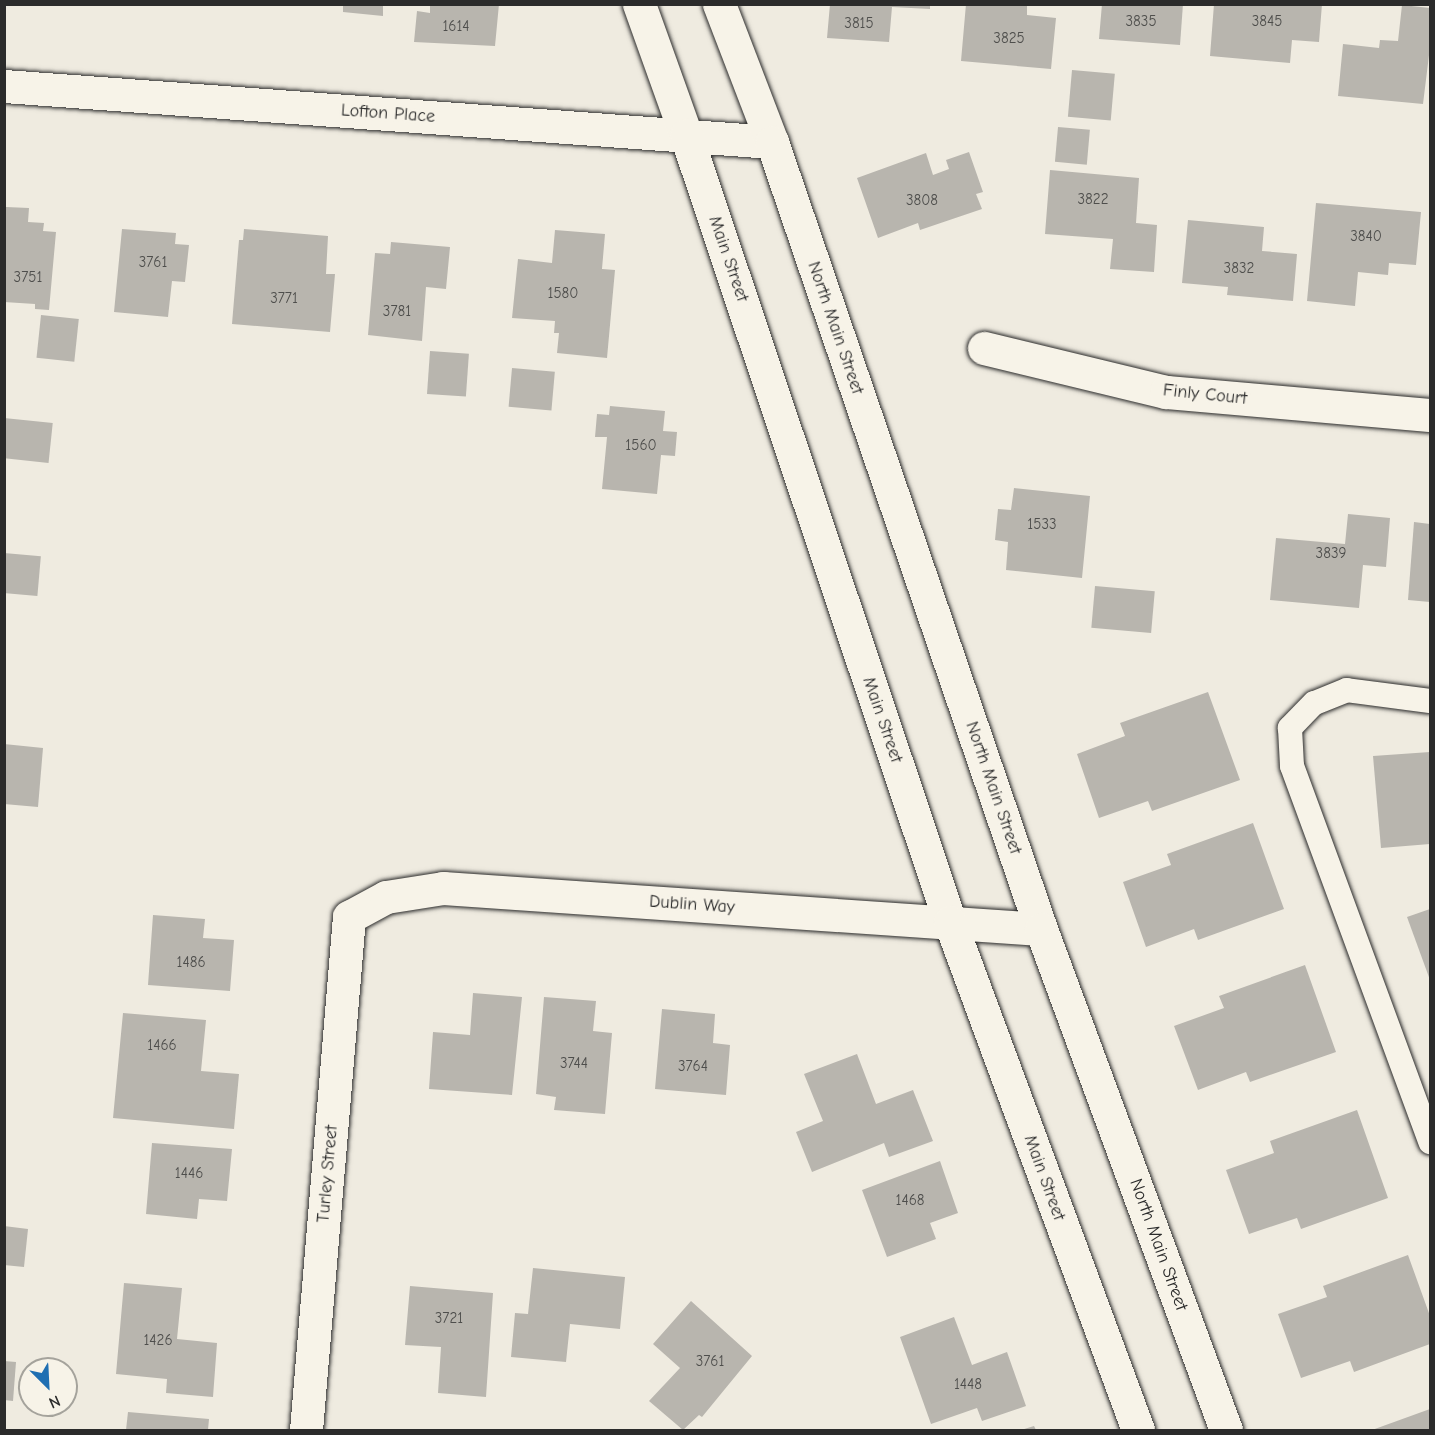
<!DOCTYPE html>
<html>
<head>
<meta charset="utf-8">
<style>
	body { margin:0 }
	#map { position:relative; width:1435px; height:1435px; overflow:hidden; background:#efebe0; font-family:"Comic Neue",sans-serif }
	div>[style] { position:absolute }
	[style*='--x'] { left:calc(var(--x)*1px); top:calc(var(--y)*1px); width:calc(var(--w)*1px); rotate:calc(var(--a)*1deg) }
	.building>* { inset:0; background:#b8b5ae; transform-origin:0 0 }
	.roads { filter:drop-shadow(0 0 2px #2b2b2b) drop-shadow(0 0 2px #2b2b2b) }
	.lane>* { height:24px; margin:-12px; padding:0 12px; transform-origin:12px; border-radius:12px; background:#f7f3e8 }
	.street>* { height:33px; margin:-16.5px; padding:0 16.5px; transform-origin:16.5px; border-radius:16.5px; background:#f7f3e8 }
	.primary>* { height:33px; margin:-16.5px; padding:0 16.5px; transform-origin:16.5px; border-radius:16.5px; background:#f7f3e8 }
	span { translate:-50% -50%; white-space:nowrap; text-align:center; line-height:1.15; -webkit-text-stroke:4.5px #f7f3e8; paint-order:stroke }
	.number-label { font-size:15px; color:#4e4e4c }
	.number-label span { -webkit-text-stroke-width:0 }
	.street-label { font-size:18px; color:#2b2b2b }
	.frame { position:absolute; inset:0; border:6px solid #2b2b2b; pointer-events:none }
	.north { position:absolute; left:18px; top:1357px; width:60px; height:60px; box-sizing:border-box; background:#f7f3e8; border:2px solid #a5a39c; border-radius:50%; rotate:156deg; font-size:16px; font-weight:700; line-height:24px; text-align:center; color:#2b2b2b }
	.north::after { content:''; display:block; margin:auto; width:21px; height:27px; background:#1f6fb2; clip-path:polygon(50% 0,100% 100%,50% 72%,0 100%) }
</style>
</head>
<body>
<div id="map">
	<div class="building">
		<div style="clip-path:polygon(343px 4px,383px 4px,383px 16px,343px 12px)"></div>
		<div style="clip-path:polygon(430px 4px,499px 4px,495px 46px,414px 42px,417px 11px,430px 13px)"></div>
		<div style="clip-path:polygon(830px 4px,930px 4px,930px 9px,892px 7px,889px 42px,827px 38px)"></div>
		<div style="clip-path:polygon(966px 4px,1027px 4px,1027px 15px,1056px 18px,1051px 69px,961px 61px)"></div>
		<div style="clip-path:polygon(1102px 4px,1183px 4px,1180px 45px,1099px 39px)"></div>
		<div style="clip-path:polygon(1214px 4px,1322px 4px,1319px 42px,1292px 40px,1290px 63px,1210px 56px)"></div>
		<div style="clip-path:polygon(1402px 5px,1430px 8px,1430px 47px,1423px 104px,1338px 96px,1343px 44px,1379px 48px,1380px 40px,1398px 41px)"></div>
		<div style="left:1072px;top:70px;width:43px;height:47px;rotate:5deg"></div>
		<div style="left:1058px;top:127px;width:32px;height:35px;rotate:5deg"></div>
		<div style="clip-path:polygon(969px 152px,983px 192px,976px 194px,982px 209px,920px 230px,918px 223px,878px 238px,857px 178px,926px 153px,933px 175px,949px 169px,946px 160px)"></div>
		<div style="clip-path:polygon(1050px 170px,1139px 178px,1136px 223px,1157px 225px,1154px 272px,1110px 269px,1113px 239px,1045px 234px)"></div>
		<div style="clip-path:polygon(1316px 203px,1421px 212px,1416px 265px,1389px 263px,1388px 275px,1358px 272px,1355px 306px,1307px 301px)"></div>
		<div style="clip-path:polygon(6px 207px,29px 208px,28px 222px,44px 223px,43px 231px,56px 232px,49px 310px,35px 309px,35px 304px,4px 302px)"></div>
		<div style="clip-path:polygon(1188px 220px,1264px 227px,1262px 251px,1297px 254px,1293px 301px,1227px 295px,1228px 287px,1182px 283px)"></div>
		<div style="clip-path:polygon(122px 229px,176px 233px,175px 244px,189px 245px,185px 282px,172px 281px,168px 317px,114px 312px)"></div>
		<div style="clip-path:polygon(244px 229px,328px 236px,326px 274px,335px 274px,330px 332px,232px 324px,239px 240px,243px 240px)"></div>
		<div style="clip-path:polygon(555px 230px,605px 234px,602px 269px,615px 270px,607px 358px,557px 353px,559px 333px,554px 333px,555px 321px,512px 318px,518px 259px,552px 263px)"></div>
		<div style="clip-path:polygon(391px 242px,450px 247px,446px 289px,426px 287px,422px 341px,368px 335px,375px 253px,390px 254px)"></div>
		<div style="left:41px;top:315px;width:38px;height:43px;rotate:6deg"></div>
		<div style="left:430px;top:351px;width:39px;height:43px;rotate:4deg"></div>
		<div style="left:512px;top:368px;width:43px;height:39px;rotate:5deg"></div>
		<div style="clip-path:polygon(610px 406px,665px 411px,663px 431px,677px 432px,675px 456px,661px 455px,657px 494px,602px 489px,607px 437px,595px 437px,597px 414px,609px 415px)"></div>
		<div style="left:4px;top:418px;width:49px;height:40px;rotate:6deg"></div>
		<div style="clip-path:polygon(1014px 488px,1090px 496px,1082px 578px,1006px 570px,1008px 542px,995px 540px,998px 509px,1011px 510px)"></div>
		<div style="clip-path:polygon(1348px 514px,1390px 518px,1386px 567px,1363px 565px,1359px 608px,1270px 600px,1276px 538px,1345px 544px)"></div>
		<div style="clip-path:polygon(1414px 522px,1430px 524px,1430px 602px,1408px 600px)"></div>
		<div style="left:4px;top:553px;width:37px;height:40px;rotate:5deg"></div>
		<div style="left:1095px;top:586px;width:60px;height:42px;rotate:5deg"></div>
		<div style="clip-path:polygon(1208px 692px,1240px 780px,1152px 811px,1148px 801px,1099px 818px,1077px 754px,1125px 736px,1120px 723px)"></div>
		<div style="clip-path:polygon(4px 744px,43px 748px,38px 807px,4px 804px)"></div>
		<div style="clip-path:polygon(1430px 752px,1430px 844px,1381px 848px,1373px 756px)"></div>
		<div style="clip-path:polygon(1253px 823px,1284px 909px,1198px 940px,1194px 929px,1146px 947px,1123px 882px,1171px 865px,1167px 854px)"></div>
		<div style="clip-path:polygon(1430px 909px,1430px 980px,1407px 917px)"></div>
		<div style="clip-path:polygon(153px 915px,205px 919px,203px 938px,234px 940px,230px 991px,148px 985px)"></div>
		<div style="clip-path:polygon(1305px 965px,1336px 1052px,1250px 1082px,1246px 1072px,1198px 1090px,1174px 1026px,1224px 1008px,1219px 996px)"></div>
		<div style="clip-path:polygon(473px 993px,522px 997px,512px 1095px,429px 1089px,433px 1032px,470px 1035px)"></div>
		<div style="clip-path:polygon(544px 997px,596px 1001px,593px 1031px,612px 1033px,605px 1114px,554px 1110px,556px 1097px,536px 1094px)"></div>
		<div style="clip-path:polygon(662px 1009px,715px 1014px,713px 1043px,730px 1045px,726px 1095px,655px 1089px)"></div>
		<div style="clip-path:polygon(123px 1013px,206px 1020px,201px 1071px,239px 1074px,234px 1129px,113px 1118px)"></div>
		<div style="clip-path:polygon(857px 1054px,876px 1104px,913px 1090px,933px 1141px,889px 1157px,884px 1143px,812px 1172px,796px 1132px,823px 1121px,804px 1074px)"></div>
		<div style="clip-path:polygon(1357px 1110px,1388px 1198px,1301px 1229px,1297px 1218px,1249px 1234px,1226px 1170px,1274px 1153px,1270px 1141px)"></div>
		<div style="clip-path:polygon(152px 1143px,232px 1149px,227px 1201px,199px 1199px,197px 1219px,146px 1214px)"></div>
		<div style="clip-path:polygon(940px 1161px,958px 1213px,930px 1223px,936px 1239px,887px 1257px,862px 1190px)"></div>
		<div style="clip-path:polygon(4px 1226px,28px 1229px,24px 1267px,4px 1265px)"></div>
		<div style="clip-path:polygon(1408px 1255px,1430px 1316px,1430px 1344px,1354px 1372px,1350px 1361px,1301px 1378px,1278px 1314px,1327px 1297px,1323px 1286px)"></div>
		<div style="clip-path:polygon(533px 1268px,625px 1277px,620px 1329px,570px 1324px,566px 1362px,511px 1357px,515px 1313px,528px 1314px)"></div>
		<div style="clip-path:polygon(124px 1283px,182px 1288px,177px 1339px,217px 1343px,213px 1397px,166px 1393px,167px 1379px,116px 1374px)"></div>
		<div style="clip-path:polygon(410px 1286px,493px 1293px,486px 1397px,438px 1393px,441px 1347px,405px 1345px)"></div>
		<div style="clip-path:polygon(691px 1301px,752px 1356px,702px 1417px,699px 1415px,683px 1430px,649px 1401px,680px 1368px,653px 1344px)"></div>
		<div style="clip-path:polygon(954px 1317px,972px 1365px,1007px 1352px,1026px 1406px,982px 1421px,977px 1408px,931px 1424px,900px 1337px)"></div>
		<div style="clip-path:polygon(4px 1361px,16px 1362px,13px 1401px,4px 1400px)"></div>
		<div style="clip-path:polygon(1430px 1409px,1430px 1430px,1372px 1430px)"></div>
		<div style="clip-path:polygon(128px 1412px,209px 1419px,208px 1430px,126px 1430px)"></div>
		<div style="clip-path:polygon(1034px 1426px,1036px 1430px,1021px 1430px)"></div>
	</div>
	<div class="roads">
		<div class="lane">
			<div style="--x:1430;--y:701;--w:84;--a:-172.5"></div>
			<div style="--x:1347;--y:690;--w:35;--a:158"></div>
			<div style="--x:1314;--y:703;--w:35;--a:134"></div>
			<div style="--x:1290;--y:728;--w:38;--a:87"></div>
			<div style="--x:1292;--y:766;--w:401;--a:69.8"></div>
		</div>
		<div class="street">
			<div style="--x:4;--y:86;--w:770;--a:4.17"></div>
			<div style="--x:984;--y:348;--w:187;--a:13.6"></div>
			<div style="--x:1166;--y:392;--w:265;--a:5"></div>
			<div style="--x:306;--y:1430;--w:515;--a:-85.21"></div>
			<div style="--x:349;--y:917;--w:42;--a:-28.4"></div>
			<div style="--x:386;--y:897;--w:58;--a:-9"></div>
			<div style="--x:443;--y:888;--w:599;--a:3.92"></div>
		</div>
		<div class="primary">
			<div style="--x:639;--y:4;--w:139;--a:70.3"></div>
			<div style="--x:686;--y:135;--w:830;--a:71.46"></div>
			<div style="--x:950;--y:922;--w:542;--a:69.69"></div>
			<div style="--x:719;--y:4;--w:148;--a:69"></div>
			<div style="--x:772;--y:142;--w:832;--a:71.13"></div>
			<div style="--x:1041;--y:929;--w:534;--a:69.73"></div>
		</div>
	</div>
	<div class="number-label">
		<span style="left:1141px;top:22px">3835</span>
		<span style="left:1267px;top:22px">3845</span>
		<span style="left:859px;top:24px">3815</span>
		<span style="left:456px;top:27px">1614</span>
		<span style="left:1009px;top:39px">3825</span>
		<span style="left:1093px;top:200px">3822</span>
		<span style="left:922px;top:201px">3808</span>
		<span style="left:1366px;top:237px">3840</span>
		<span style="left:153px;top:263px">3761</span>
		<span style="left:1239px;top:269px">3832</span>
		<span style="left:28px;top:278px">3751</span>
		<span style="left:563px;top:294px">1580</span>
		<span style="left:284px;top:299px">3771</span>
		<span style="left:397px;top:312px">3781</span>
		<span style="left:641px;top:446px">1560</span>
		<span style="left:1042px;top:525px">1533</span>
		<span style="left:1331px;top:554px">3839</span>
		<span style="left:191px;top:963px">1486</span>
		<span style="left:162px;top:1046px">1466</span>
		<span style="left:574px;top:1064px">3744</span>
		<span style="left:693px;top:1067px">3764</span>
		<span style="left:189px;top:1174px">1446</span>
		<span style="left:910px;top:1201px">1468</span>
		<span style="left:449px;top:1319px">3721</span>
		<span style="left:158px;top:1341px">1426</span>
		<span style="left:710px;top:1362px">3761</span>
		<span style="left:968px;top:1385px">1448</span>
	</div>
	<div class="street-label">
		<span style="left:388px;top:114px;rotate:4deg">Lofton Place</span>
		<span style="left:728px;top:259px;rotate:71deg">Main Street</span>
		<span style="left:835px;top:328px;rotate:71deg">North Main Street</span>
		<span style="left:1205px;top:395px;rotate:6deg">Finly Court</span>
		<span style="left:882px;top:720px;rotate:71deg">Main Street</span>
		<span style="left:993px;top:788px;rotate:71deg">North Main Street</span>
		<span style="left:692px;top:905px;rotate:4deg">Dublin Way</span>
		<span style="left:328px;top:1174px;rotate:-85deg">Turley Street</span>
		<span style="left:1044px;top:1178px;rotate:70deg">Main Street</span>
		<span style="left:1158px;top:1245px;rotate:70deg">North Main Street</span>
	</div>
	<div class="frame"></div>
	<div class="north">N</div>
</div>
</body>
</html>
